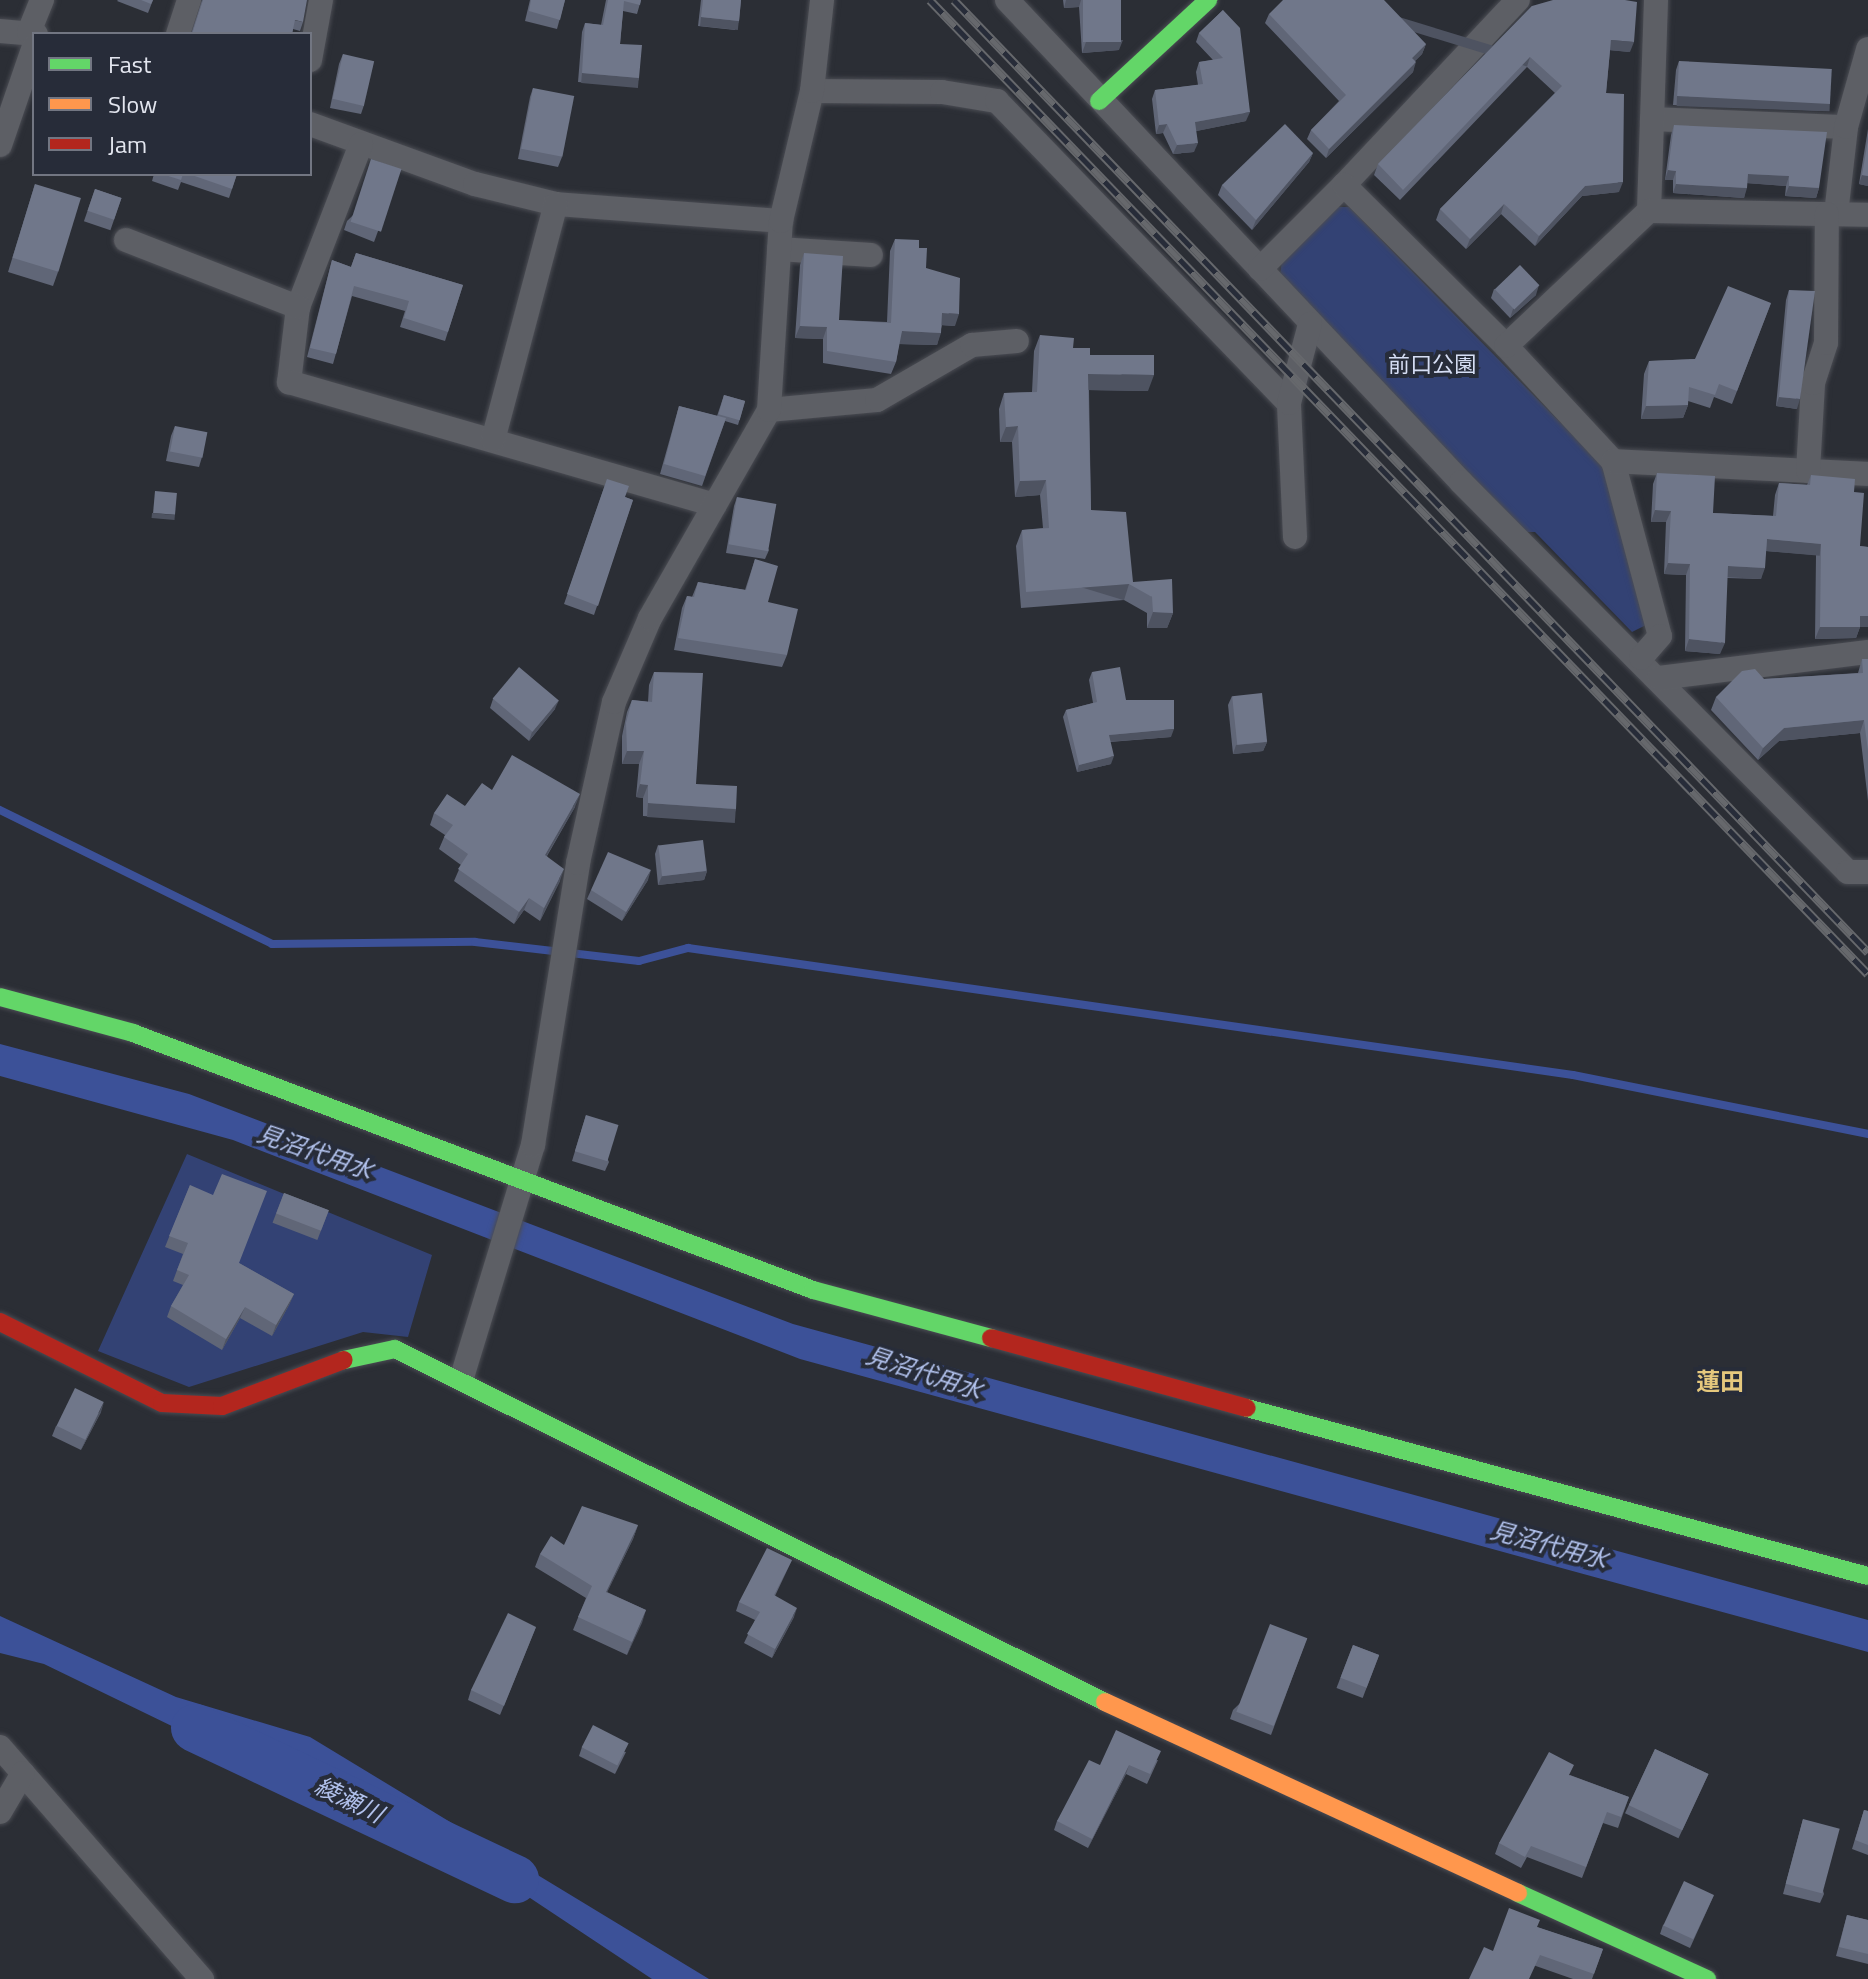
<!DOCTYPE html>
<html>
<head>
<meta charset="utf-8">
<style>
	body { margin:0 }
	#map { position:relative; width:1868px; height:1979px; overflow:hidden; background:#2b2e35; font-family:"Titillium Web","Noto Sans JP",sans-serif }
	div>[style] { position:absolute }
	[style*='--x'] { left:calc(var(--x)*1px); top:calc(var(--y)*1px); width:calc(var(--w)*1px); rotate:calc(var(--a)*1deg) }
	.green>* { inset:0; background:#334274 }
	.water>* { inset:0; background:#3c5198 }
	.stream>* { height:8px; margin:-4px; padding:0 4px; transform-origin:4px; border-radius:4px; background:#3c5198 }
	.river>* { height:48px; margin:-24px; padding:0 24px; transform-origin:24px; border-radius:24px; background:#3c5198 }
	.roads { filter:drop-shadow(0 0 2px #4a4c53) drop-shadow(0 0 2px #4a4c53) }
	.street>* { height:24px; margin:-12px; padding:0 12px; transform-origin:12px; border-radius:12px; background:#5d5f65 }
	.fast>* { height:18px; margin:-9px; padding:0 9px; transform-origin:9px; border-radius:9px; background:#63d668 }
	.slow>* { height:18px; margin:-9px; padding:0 9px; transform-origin:9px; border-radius:9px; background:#ff974d }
	.jam>* { height:18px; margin:-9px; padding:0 9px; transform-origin:9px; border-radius:9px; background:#b3261e }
	.rail>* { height:9px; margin-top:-4.5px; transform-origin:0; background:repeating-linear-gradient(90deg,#272c39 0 18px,#66686c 0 36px); box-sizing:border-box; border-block:2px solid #66686c }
	.wall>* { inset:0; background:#606677; transform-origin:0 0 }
	.shaded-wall>* { inset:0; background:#4e5361; transform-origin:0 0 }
	.building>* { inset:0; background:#70778a; transform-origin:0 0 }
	span { translate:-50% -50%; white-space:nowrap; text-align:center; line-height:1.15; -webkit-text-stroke:8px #272c39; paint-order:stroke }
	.park-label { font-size:22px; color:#d6def4 }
	.water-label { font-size:24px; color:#b1c1ec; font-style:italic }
	.neighbourhood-label { font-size:24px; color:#e5c87d; font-weight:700 }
	.legend { position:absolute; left:32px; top:32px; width:280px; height:144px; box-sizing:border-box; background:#272c39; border:2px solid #727682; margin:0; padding:10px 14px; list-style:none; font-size:24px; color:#e3e6ef }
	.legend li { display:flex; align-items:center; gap:16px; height:40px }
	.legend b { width:40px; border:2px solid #727682 }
</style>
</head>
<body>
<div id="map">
	<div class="green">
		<div style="clip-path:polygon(1331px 207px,1349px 207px,1604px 467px,1646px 625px,1632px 632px,1535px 532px,1522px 532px,1279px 282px,1282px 260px)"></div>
		<div style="clip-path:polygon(187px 1154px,432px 1255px,408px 1337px,363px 1332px,189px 1387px,98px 1351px)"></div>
	</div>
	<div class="water">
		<div style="clip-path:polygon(0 1044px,189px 1094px,793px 1324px,1868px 1620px,1868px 1652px,800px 1359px,233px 1140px,0 1076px)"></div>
		<div style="clip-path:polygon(0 1616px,176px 1697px,310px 1737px,709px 1979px,652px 1979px,509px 1884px,346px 1792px,180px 1730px,44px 1664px,0 1653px)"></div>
	</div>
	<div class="stream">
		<div style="--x:0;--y:810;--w:303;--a:26.2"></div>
		<div style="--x:272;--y:944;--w:203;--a:-0.6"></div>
		<div style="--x:475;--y:942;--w:165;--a:6.6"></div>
		<div style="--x:639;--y:961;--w:51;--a:-14.9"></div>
		<div style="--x:688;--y:948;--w:894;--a:8.17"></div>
		<div style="--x:1573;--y:1075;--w:301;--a:11.3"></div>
	</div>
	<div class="river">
		<div style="--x:195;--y:1728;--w:354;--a:25.3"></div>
	</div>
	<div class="roads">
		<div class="street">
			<div style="--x:1007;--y:0;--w:662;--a:46.71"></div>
			<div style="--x:1461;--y:482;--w:549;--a:45.22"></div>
			<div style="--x:1848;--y:872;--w:20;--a:0"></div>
			<div style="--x:0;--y:31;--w:36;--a:5"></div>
			<div style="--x:29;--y:32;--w:35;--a:-68"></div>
			<div style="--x:178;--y:34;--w:36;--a:-72"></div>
			<div style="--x:310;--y:60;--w:61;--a:-79.6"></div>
			<div style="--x:812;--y:91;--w:130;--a:0.4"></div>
			<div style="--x:942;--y:92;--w:56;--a:9.3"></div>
			<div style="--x:997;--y:101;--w:420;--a:46"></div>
			<div style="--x:1652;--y:119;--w:194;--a:2.4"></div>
			<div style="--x:310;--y:124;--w:176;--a:20"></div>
			<div style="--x:475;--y:184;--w:83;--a:13.9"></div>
			<div style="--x:556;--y:204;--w:226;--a:4.3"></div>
			<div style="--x:361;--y:144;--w:175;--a:111.1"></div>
			<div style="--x:298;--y:307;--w:76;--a:96.8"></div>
			<div style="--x:289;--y:382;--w:443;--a:16.1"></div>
			<div style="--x:0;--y:145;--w:105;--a:-71"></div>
			<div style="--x:1344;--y:185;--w:254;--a:-46.8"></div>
			<div style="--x:1649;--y:211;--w:211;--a:-88.1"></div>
			<div style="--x:1836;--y:214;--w:88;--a:-83.4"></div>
			<div style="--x:1846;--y:127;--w:81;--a:-74.2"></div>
			<div style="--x:126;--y:240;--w:185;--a:21.3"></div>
			<div style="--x:779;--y:249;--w:92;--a:3.7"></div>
			<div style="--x:1260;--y:269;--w:119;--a:-45"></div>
			<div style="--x:1344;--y:185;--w:228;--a:44.8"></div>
			<div style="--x:1506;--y:346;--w:157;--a:47.1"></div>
			<div style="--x:1613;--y:461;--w:181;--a:75"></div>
			<div style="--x:1660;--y:636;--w:29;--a:131"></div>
			<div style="--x:1506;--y:346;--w:197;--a:-43.4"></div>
			<div style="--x:1649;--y:211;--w:219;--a:1"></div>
			<div style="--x:769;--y:410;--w:108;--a:-5.3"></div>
			<div style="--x:877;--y:400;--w:110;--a:-30.1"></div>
			<div style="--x:972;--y:345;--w:45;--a:-5.1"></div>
			<div style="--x:493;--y:440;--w:244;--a:-75.1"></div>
			<div style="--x:1613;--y:461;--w:255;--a:2.9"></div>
			<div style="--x:1808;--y:471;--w:88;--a:-86.7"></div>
			<div style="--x:1813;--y:383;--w:42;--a:-72"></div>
			<div style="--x:1826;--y:343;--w:129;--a:-89.6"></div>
			<div style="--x:1295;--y:537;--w:134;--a:-92.6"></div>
			<div style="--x:1289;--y:403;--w:82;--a:-75.1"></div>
			<div style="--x:1659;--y:678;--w:211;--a:-7.1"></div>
			<div style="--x:462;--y:1377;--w:243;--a:-73"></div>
			<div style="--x:533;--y:1145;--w:286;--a:-80.9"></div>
			<div style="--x:578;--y:863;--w:165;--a:-77.4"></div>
			<div style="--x:614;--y:702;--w:91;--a:-66.8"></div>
			<div style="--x:650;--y:618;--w:240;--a:-60.2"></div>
			<div style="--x:769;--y:410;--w:189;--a:-86.4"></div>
			<div style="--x:781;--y:221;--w:134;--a:-76.6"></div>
			<div style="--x:812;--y:91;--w:92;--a:-83.7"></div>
			<div style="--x:0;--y:1747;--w:308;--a:49"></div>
			<div style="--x:0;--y:1812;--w:45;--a:-59.5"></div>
		</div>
		<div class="fast">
			<div style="--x:1099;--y:101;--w:149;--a:-42.8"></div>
			<div style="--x:0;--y:997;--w:138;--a:15.1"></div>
			<div style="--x:133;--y:1033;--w:727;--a:20.7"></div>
			<div style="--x:813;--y:1290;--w:184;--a:15.1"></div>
			<div style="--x:344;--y:1360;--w:52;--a:-12.2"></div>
			<div style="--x:395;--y:1349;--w:793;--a:26.44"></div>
			<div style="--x:1247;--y:1408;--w:643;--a:15.14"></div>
			<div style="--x:1518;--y:1893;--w:208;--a:24.5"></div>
		</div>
		<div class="slow">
			<div style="--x:1105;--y:1702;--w:455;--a:24.8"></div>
		</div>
		<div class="jam">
			<div style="--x:0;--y:1322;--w:181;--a:26.6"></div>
			<div style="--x:162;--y:1403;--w:60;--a:2.9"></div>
			<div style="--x:222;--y:1406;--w:130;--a:-20.7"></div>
			<div style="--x:991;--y:1338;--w:265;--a:15.3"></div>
		</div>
	</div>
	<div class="rail">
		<div style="--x:930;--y:0;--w:1352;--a:46.08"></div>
		<div style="--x:954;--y:0;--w:1320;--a:46.17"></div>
	</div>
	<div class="wall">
		<div style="clip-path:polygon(118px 0,153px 0,148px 13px,117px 1px)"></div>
		<div style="clip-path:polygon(202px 0,303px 22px,300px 31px,293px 29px,292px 34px,191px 34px)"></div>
		<div style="clip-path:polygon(530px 0,565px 0,557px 29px,525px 21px)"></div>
		<div style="clip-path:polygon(606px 0,641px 0,637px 14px,623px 11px,620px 44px,639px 78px,636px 87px,578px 82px,582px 32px,585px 23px,601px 25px)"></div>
		<div style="clip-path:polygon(701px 0,741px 0,739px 21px,735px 30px,698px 26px)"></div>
		<div style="clip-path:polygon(1063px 0,1121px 0,1119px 50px,1082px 53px,1079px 7px,1064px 8px)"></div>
		<div style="clip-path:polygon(1532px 6px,1630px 52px,1610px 50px,1606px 93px,1619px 192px,1582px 196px,1535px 246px,1501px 214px,1466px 249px,1436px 220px,1440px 209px,1555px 93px,1527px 67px,1400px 200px,1374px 175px,1378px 164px)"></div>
		<div style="clip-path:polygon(1223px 10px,1246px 121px,1196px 131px,1194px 152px,1173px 154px,1163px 133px,1156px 134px,1152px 99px,1155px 90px,1198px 85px,1196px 72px,1199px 62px,1213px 60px,1196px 42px,1199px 33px)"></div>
		<div style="clip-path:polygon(1269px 14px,1426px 44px,1422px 54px,1415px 61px,1413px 72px,1326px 158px,1307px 139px,1311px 130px,1339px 101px,1265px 23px)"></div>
		<div style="clip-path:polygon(343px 54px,364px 105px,361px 114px,330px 108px,339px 64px)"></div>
		<div style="clip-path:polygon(1679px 61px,1827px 111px,1673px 105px,1676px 70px)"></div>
		<div style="clip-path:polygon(533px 88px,562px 157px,558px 167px,518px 159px,530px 97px)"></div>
		<div style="clip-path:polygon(1674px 125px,1819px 188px,1816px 198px,1785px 196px,1786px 186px,1747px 183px,1744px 198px,1673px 193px,1673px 180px,1665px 180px,1671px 135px)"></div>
		<div style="clip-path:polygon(1868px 129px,1868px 186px,1859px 184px)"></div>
		<div style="clip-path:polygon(1313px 153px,1309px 162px,1252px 230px,1218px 195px,1222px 185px)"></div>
		<div style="clip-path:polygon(401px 169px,374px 242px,344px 230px,347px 221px)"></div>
		<div style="clip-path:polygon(154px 174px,237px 174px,229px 198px,181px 182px,178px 190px,152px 181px)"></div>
		<div style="clip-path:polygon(35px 184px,58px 272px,53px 286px,8px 272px)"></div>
		<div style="left:95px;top:189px;width:28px;height:34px;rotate:19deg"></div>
		<div style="clip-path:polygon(895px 239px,919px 248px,926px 268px,955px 326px,942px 325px,937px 345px,899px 344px,896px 362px,891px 374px,823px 363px,823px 339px,795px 338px,800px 265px,804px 253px,839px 320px,887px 322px,890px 251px)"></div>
		<div style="clip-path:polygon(356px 253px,463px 285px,445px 341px,400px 327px,405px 311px,352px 296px,333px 364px,307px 357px,332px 260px,351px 267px)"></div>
		<div style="clip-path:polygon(1494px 289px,1536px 295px,1510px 318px,1491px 298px)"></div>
		<div style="clip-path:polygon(1789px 290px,1797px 409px,1776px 406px,1786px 300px)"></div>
		<div style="clip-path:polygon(1771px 303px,1732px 404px,1714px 397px,1710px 408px,1688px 401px,1688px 405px,1683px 418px,1641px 419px,1644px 374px,1649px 361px,1695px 359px)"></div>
		<div style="clip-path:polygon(1040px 335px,1090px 355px,1148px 391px,1089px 390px,1091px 510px,1133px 582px,1173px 613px,1167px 628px,1147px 628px,1147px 613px,1124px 600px,1021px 608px,1016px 546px,1022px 530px,1043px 528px,1040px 495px,1015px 497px,1012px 442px,1000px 442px,999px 409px,1004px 393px,1032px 392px,1034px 351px)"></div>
		<div style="clip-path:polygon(724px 395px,745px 401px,738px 425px,725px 421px,702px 486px,660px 474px,679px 406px,717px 416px)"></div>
		<div style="clip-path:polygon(175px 426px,202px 457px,199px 467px,166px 461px,171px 436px)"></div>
		<div style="clip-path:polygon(1657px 473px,1713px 513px,1773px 516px,1775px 495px,1779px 483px,1807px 485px,1811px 475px,1854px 492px,1860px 546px,1868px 547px,1868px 627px,1860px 627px,1856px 638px,1815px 639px,1816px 555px,1766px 551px,1761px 579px,1727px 578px,1720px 654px,1685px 651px,1686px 575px,1664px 574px,1666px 522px,1651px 522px,1653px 484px)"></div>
		<div style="clip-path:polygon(607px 479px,625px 497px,633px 500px,594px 615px,564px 604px)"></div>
		<div style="clip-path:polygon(737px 497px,769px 550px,765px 559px,726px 553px,734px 506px)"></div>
		<div style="clip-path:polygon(755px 559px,768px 602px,787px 655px,782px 667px,674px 650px,682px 608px,687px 596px,692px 597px,698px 582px,745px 590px)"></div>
		<div style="clip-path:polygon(1862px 659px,1868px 659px,1868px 801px,1860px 733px,1779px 741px,1758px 760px,1711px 710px,1716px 697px,1764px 679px,1858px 673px)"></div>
		<div style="clip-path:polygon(654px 672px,696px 784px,736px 809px,731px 822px,643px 816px,643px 798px,636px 797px,639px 764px,622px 764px,622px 736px,627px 712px,632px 700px,648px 702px,649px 685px)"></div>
		<div style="clip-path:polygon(1092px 672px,1126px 700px,1171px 737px,1110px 742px,1111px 764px,1077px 772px,1063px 717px,1066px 710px,1093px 703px,1089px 680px)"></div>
		<div style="clip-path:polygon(1232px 696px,1267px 742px,1263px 751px,1233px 754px,1228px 705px)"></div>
		<div style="clip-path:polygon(493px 699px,555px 709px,529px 741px,490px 708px)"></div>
		<div style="clip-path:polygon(492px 790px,575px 807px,547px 856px,560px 881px,540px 921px,524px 910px,514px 924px,454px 881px,461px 865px,439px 849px,445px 835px,430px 825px,434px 813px,465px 806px)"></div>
		<div style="clip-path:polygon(658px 845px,707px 871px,704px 880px,658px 885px,655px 854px)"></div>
		<div style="clip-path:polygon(648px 880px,622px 921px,587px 899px,591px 890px)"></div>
		<div style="clip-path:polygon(586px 1115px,609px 1162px,605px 1171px,572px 1161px)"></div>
		<div style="clip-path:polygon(190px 1185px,239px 1263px,294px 1294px,289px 1305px,272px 1336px,240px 1318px,222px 1350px,167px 1317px,171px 1306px,183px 1285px,173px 1281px,183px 1254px,165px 1247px)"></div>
		<div style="left:284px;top:1193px;width:48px;height:32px;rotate:21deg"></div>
		<div style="clip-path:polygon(101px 1412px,81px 1450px,52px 1436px,56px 1426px)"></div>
		<div style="clip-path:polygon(638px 1525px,633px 1539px,607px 1592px,646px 1610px,627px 1655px,573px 1630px,586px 1598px,535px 1567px,540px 1554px,564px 1545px)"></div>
		<div style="clip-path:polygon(792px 1560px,775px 1596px,794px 1617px,772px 1658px,744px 1643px,755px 1620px,736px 1611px,739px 1602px)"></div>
		<div style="clip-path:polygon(536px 1627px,500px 1715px,468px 1700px,471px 1690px)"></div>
		<div style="clip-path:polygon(1307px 1638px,1271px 1735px,1230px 1719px,1233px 1710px)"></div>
		<div style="left:1353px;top:1645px;width:28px;height:46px;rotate:21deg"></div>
		<div style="clip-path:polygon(582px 1747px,626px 1752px,615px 1774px,579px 1756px)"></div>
		<div style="left:1655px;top:1749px;width:59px;height:71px;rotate:25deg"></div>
		<div style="clip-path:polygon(1158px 1760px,1147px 1784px,1126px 1774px,1088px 1848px,1054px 1830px,1057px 1821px,1100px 1765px)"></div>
		<div style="clip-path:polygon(1570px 1775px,1629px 1797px,1618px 1828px,1603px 1823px,1582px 1878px,1527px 1857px,1521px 1868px,1495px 1854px,1499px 1843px)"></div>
		<div style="clip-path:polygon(1864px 1810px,1868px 1811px,1868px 1855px,1852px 1849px)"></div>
		<div style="clip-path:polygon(1803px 1819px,1824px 1894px,1820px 1903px,1783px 1894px)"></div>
		<div style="clip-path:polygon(1714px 1895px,1690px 1948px,1660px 1934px,1663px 1925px)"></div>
		<div style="clip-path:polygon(1847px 1915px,1868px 1920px,1868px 1964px,1836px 1956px)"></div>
		<div style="clip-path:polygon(1537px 1927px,1603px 1949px,1592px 1979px,1573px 1979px,1493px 1951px)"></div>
	</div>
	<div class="shaded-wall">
		<div style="clip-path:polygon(1066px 0,1081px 0,1079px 7px,1064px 8px)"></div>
		<div style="left:701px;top:17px;width:38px;height:9px;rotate:6deg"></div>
		<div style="clip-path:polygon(1123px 40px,1119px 50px,1082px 53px,1086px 42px)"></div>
		<div style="clip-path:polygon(1611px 40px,1634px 42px,1630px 52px,1607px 50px)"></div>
		<div style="clip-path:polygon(1426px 44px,1422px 54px,1408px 67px,1412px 58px)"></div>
		<div style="left:1530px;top:57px;width:10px;height:184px;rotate:107deg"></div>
		<div style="clip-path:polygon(1416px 62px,1413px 72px,1326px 158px,1329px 149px)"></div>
		<div style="left:582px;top:73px;width:57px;height:10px;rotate:5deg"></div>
		<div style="left:1677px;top:96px;width:153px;height:10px;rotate:2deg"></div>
		<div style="clip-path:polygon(1250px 112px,1246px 121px,1192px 132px,1195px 122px)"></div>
		<div style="clip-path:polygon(1167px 124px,1163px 133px,1156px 134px,1159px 125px)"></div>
		<div style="clip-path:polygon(1198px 143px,1194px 152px,1173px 154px,1177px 145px)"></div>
		<div style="clip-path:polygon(1313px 153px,1309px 162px,1252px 230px,1256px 220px)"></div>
		<div style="clip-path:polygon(1668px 170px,1676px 171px,1673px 180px,1665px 180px)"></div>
		<div style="clip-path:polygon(1748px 174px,1789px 176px,1786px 186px,1745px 183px)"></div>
		<div style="clip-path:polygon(1862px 175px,1868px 176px,1868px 186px,1859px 184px)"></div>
		<div style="clip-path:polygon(1623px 182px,1619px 192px,1582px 196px,1535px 246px,1539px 236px,1585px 186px)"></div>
		<div style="clip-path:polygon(1676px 184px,1747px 188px,1744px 198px,1673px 193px)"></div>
		<div style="clip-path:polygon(1789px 186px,1819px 188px,1816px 198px,1785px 196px)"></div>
		<div style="clip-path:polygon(1504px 204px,1501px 214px,1466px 249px,1470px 239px)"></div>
		<div style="clip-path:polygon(1539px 285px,1536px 295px,1510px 318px,1513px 309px)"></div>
		<div style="clip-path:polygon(942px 313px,959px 314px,955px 326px,938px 325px)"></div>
		<div style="clip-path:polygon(800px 326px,827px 327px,823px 339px,795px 338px)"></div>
		<div style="clip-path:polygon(902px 331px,941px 333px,937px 345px,897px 344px)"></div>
		<div style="clip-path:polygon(1088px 374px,1154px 375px,1148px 391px,1083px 390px)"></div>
		<div style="clip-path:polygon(1779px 397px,1800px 399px,1797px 409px,1776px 406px)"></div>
		<div style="clip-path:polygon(1688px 405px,1683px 418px,1641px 419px,1646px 406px)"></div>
		<div style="clip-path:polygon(1018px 426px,1012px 442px,1000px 442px,1006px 427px)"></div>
		<div style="clip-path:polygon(1046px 480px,1040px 495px,1015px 497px,1020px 481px)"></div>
		<div style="clip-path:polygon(1655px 510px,1671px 511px,1666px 522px,1651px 522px)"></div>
		<div style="left:152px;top:513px;width:23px;height:5px;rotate:5deg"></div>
		<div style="left:1767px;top:539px;width:54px;height:12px;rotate:5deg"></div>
		<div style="clip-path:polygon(1668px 563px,1690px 564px,1686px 575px,1664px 574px)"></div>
		<div style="clip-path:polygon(1728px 566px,1765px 568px,1761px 579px,1724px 577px)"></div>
		<div style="left:1129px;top:584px;width:17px;height:103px;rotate:107deg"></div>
		<div style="clip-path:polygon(1153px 612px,1173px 613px,1167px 628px,1147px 628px)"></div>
		<div style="clip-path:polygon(1860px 616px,1868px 616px,1868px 627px,1860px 627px,1856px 638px,1815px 639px,1820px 627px)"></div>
		<div style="clip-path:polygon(1689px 639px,1725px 643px,1720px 654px,1685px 651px)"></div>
		<div style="clip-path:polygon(559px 700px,555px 709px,529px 741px,532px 732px)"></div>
		<div style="clip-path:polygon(1864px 720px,1860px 733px,1779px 741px,1758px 760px,1763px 748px,1784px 728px)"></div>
		<div style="clip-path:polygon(1174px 729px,1171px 737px,1106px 742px,1109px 735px)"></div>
		<div style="clip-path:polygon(1267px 742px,1263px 751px,1233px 754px,1236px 745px)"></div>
		<div style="clip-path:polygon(627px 751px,644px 751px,639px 764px,622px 764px)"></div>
		<div style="clip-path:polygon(1114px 756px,1111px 764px,1077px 772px,1079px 765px)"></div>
		<div style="clip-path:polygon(640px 784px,648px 785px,643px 798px,636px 797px)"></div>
		<div style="clip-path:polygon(580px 794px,575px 807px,540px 867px,545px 855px)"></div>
		<div style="left:648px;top:803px;width:88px;height:14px;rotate:4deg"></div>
		<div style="clip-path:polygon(564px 869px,560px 881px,540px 921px,544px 908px)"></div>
		<div style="clip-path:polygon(651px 870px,648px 880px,622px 921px,626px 912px)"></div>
		<div style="clip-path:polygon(707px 871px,704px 880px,658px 885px,662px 876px)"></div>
		<div style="clip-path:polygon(529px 898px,524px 910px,514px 924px,519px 912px)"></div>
		<div style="clip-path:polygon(294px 1294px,289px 1305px,272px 1336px,276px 1325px)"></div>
		<div style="clip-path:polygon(245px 1307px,240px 1318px,222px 1350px,226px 1339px)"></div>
		<div style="clip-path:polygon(104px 1402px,101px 1412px,81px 1450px,85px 1441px)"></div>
		<div style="clip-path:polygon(638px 1525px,633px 1539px,601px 1605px,606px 1592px)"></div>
		<div style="clip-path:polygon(797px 1608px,794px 1617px,772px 1658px,775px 1649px)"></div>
		<div style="clip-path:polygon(646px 1610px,642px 1623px,627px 1655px,632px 1642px)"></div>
		<div style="clip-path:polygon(1129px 1765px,1126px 1774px,1088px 1848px,1092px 1839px)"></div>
	</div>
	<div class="building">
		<div style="clip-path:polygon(141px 0,153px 0,151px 4px)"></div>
		<div style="clip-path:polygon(203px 0,307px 0,303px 22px,295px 20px,292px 34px,192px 34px)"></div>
		<div style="clip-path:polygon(531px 0,565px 0,560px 20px,529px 11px)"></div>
		<div style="clip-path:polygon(608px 0,641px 0,640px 5px,624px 1px,620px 44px,642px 45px,639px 78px,582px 73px,585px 23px,603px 25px)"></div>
		<div style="clip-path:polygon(703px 0,741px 0,739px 21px,701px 17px)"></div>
		<div style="left:1083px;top:0;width:38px;height:42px"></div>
		<div style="clip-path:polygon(1283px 0,1384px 0,1426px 44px,1412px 58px,1416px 62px,1329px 149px,1311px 130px,1346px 95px,1269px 14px)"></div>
		<div style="clip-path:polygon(1553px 0,1625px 0,1637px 2px,1634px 42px,1611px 40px,1606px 93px,1624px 94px,1623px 182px,1585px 186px,1539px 236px,1504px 204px,1470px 239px,1440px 209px,1562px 86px,1530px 57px,1403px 190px,1378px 164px,1532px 6px)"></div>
		<div style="clip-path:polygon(1223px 10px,1240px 28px,1250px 112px,1195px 122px,1198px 143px,1177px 145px,1167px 124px,1159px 125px,1155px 90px,1203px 84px,1199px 62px,1223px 58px,1199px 33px)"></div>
		<div style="left:343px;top:54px;width:32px;height:46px;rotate:13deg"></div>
		<div style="left:1679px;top:61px;width:153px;height:35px;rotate:3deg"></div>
		<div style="left:533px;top:88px;width:42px;height:62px;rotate:11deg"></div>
		<div style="clip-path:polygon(1285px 124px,1313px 153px,1256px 220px,1222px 185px)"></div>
		<div style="clip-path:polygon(1674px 125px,1827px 132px,1819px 188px,1789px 186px,1789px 176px,1748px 174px,1747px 188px,1676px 184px,1676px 171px,1668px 170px)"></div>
		<div style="clip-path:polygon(1868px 140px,1868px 176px,1862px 175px)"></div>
		<div style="left:371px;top:159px;width:32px;height:66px;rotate:18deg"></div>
		<div style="clip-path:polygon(162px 174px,183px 174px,181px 180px)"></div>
		<div style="clip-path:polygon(189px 174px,237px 174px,232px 189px)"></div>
		<div style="left:35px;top:184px;width:48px;height:77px;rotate:17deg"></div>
		<div style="left:95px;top:189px;width:28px;height:23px;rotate:19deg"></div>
		<div style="clip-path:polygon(895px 239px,919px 240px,919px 248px,927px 248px,926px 268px,960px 278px,959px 314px,942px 313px,941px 333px,902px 331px,896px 362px,827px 351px,827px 327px,800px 326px,804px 253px,843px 256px,839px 320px,891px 323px)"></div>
		<div style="clip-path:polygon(356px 253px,463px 285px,448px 332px,404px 318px,409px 301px,354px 286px,336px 354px,310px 348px,332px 260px,351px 267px)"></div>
		<div style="left:1520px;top:265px;width:28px;height:35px;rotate:46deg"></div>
		<div style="clip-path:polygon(1728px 286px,1771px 303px,1737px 391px,1719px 384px,1715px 395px,1689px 387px,1688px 405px,1646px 406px,1649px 361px,1695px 359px)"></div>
		<div style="clip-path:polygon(1789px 290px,1815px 291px,1800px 399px,1779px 397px)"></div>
		<div style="clip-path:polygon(1040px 335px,1074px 338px,1073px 348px,1090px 348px,1090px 355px,1154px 355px,1154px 375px,1088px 374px,1091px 510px,1126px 512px,1133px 582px,1172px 579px,1173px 613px,1153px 612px,1152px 597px,1129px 584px,1026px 592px,1022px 530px,1049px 528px,1046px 480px,1020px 481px,1018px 426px,1006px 427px,1004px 393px,1037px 392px)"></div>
		<div style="left:724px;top:395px;width:22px;height:20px;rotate:16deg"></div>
		<div style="clip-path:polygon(679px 406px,726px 418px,705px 476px,664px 464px)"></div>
		<div style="left:175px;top:426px;width:33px;height:26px;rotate:11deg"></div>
		<div style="clip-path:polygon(1657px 473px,1715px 476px,1713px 513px,1776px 516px,1779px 483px,1810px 485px,1811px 475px,1855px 479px,1854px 492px,1864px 493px,1860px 546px,1868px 547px,1868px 616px,1860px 616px,1860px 627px,1820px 627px,1821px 544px,1767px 539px,1765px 568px,1728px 566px,1725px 643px,1689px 639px,1690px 564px,1668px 563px,1671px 511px,1655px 510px)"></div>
		<div style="clip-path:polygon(607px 479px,629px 486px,625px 497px,633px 500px,598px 606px,567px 594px)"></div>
		<div style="left:155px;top:491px;width:22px;height:22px;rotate:5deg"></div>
		<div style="left:737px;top:497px;width:40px;height:48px;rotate:10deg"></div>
		<div style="clip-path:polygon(755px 559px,778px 566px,768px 602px,798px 609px,787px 655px,678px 638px,687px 596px,694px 597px,698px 582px,746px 590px)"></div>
		<div style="clip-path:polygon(1862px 659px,1868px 659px,1868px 751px,1864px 720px,1784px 728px,1763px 748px,1716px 697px,1742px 671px,1755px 669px,1764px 679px,1863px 673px)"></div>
		<div style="left:519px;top:667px;width:52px;height:41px;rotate:40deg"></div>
		<div style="clip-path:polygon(1120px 667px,1126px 700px,1174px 700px,1174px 729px,1109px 735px,1114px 756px,1079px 765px,1066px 710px,1097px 702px,1092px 672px)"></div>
		<div style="clip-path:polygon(654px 672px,703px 673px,696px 784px,737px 786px,736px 809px,648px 803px,648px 785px,640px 784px,644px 751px,627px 751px,626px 723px,632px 700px,652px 702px)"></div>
		<div style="left:1262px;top:693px;width:49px;height:30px;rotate:84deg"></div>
		<div style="clip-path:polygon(512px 755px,580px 794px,545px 855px,564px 869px,544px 908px,529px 898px,519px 912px,458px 869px,468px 854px,444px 837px,453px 825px,434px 813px,447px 794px,465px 806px,482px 783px,492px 790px)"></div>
		<div style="left:703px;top:840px;width:31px;height:45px;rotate:83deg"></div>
		<div style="clip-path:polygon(608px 852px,651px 870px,626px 912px,591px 890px)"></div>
		<div style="left:586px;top:1115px;width:34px;height:38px;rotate:17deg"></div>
		<div style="clip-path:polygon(222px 1174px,267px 1191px,239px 1263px,294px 1294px,276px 1325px,245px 1307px,226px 1339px,171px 1306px,189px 1275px,177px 1270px,188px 1243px,169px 1236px,190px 1185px,213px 1195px)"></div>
		<div style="left:284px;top:1193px;width:48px;height:22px;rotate:21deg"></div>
		<div style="left:75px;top:1388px;width:32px;height:42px;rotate:26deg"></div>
		<div style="clip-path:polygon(582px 1506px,638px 1525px,606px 1592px,646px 1610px,632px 1642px,578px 1617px,592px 1586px,540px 1554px,551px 1536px,564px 1545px)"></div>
		<div style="clip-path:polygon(767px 1548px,792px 1560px,774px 1595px,797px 1608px,775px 1649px,747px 1634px,760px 1612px,739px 1602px)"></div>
		<div style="clip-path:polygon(508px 1613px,536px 1627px,504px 1706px,471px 1690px)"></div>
		<div style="left:1270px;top:1624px;width:40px;height:94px;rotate:21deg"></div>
		<div style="left:1353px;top:1645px;width:28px;height:35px;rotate:21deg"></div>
		<div style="left:593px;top:1725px;width:40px;height:25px;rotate:27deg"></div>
		<div style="clip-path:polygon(1116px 1730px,1161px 1751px,1150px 1774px,1129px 1765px,1092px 1839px,1057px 1821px,1089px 1760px,1100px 1765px)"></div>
		<div style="left:1655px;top:1749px;width:59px;height:62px;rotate:25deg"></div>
		<div style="clip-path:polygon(1549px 1752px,1574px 1765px,1569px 1775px,1629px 1797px,1621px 1817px,1607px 1812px,1586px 1867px,1531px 1846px,1525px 1857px,1499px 1843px)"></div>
		<div style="clip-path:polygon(1864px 1810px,1868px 1811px,1868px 1845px,1855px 1840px)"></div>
		<div style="left:1803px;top:1819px;width:38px;height:67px;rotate:15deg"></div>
		<div style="left:1684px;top:1881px;width:33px;height:49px;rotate:25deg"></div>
		<div style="clip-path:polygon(1509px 1908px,1540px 1920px,1537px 1927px,1603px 1949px,1594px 1974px,1540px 1955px,1529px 1979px,1469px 1979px,1484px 1947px,1493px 1951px)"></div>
		<div style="clip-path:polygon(1847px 1915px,1868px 1920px,1868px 1954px,1839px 1947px)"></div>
	</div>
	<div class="park-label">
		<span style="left:1432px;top:365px">前口公園</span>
	</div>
	<div class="water-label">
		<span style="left:315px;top:1152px;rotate:19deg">見沼代用水</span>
		<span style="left:924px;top:1373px;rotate:18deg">見沼代用水</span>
		<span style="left:1549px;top:1545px;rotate:15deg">見沼代用水</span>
		<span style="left:349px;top:1800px;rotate:26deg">綾瀬川</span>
	</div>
	<div class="neighbourhood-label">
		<span style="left:1720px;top:1382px">蓮田</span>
	</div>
	<ul class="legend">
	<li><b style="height:10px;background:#63d668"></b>Fast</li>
	<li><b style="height:10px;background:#ff974d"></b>Slow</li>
	<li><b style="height:10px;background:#b3261e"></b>Jam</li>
	</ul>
</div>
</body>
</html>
